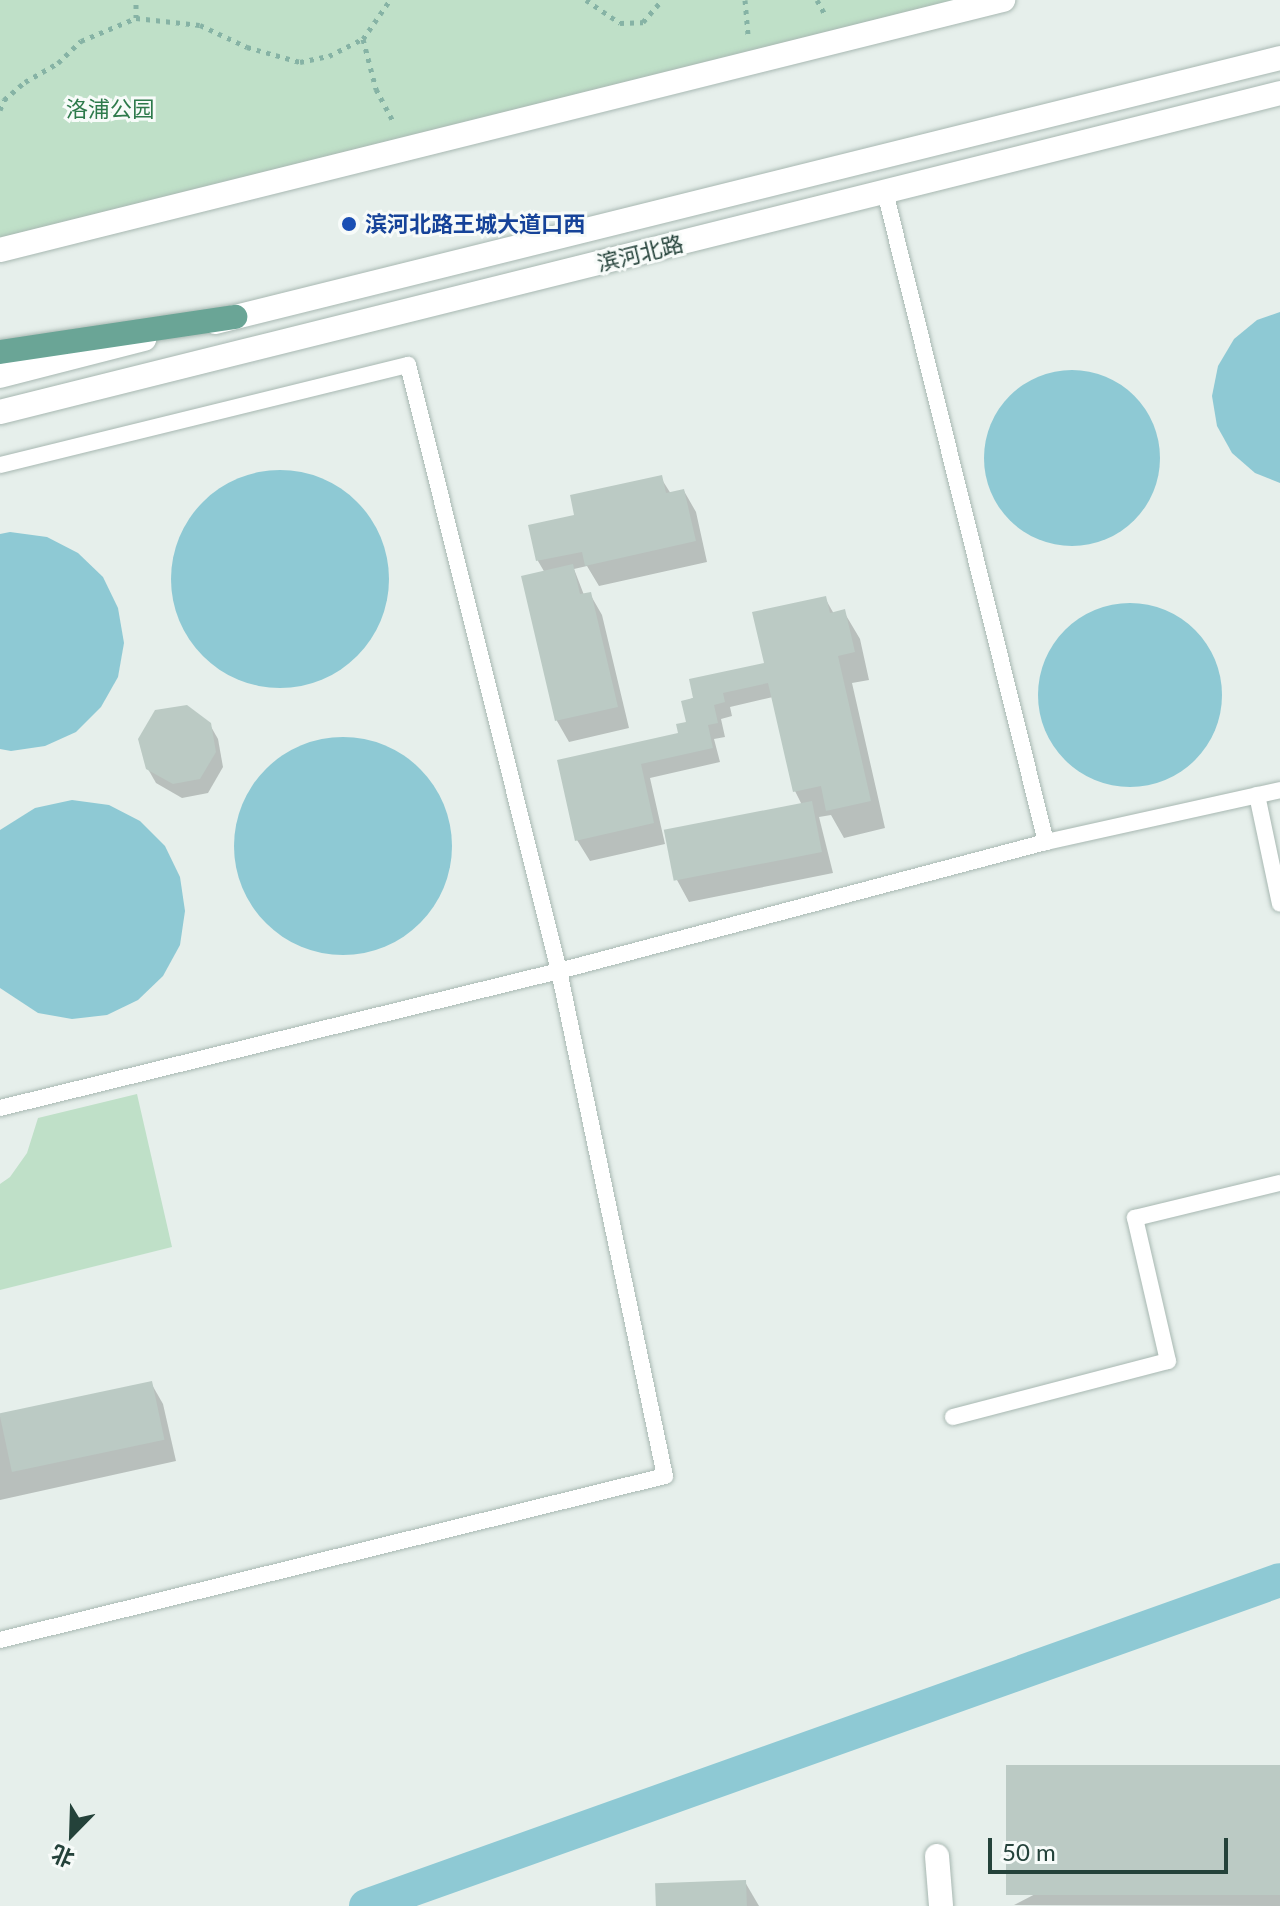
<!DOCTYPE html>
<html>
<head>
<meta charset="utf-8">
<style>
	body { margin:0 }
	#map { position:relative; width:1280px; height:1906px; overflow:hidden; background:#e6efeb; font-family:Lato,"Noto Sans SC",sans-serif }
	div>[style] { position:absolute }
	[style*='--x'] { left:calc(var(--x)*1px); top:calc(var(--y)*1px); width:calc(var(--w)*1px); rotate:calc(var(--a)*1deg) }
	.green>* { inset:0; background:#bfe0c8 }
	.water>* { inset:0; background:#8ec9d4 }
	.round { border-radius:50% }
	.shadow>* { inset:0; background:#0003 }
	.canal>* { height:34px; margin:-17px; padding:0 17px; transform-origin:17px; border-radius:17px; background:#8ec9d4 }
	.building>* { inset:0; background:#bbcac4; transform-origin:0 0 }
	.path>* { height:5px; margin-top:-2.5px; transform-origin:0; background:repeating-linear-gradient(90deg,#86b3a5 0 4px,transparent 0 10px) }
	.roads { filter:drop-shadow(0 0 2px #a8b8b2) drop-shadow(0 0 2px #a8b8b2) }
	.lane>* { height:16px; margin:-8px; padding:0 8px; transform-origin:8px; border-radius:8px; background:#fff }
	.street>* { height:24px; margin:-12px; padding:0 12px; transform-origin:12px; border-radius:12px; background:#fff }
	.secondary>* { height:24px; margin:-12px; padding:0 12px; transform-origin:12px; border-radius:12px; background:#fff }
	.primary>* { height:24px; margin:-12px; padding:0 12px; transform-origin:12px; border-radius:12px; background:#6aa596 }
	.dots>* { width:22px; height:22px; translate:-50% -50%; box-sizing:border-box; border:4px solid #f7fbf9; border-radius:50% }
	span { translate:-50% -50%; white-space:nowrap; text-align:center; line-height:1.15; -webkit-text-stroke:6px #f7fbf9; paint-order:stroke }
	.park-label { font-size:22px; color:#2d7a4b }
	.transit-label { font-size:22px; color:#164399; font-weight:700 }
	.left { translate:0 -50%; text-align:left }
	.street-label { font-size:22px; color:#24423a }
	.north { position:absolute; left:32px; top:1794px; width:80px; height:80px; -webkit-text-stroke:6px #f7fbf9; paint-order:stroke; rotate:203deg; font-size:22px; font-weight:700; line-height:32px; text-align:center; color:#24423a }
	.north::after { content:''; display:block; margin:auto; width:28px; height:36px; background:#24423a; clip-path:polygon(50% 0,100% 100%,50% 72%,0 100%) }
	.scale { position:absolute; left:988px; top:1838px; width:240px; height:36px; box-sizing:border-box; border:4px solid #24423a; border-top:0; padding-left:10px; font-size:24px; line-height:28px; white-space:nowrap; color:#24423a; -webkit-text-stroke:6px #f7fbf9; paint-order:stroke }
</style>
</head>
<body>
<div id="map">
	<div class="green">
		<div style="clip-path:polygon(0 0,1003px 0,0 250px)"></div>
		<div style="clip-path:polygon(137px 1094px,172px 1247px,0 1290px,0 1184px,10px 1177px,27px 1153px,38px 1118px)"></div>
	</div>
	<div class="water">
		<div style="clip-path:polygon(1280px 312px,1280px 483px,1255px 473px,1232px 453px,1217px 426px,1212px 396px,1218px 366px,1234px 339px,1257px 320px)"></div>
		<div class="round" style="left:984px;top:370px;width:176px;height:176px"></div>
		<div class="round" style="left:171px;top:470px;width:218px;height:218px"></div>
		<div style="clip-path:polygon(10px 532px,47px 537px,78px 553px,103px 577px,118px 608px,124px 643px,118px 677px,101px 707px,76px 732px,45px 746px,11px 751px,0 749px,0 534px)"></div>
		<div class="round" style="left:1038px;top:603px;width:184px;height:184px"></div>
		<div class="round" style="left:234px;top:737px;width:218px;height:218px"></div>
		<div style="clip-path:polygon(72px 800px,109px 805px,140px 821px,165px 846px,180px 877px,185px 911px,180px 945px,163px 976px,138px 1000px,107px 1015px,72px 1019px,38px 1013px,0 988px,0 830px,35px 808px)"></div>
	</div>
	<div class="shadow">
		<div style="clip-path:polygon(661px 478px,671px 494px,684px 491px,696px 512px,707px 562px,599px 586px,587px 566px,574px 569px,584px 595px,590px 594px,602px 615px,629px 728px,569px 742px,557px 721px,524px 578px,545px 573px,538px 561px,531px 527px,573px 517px)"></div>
		<div style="clip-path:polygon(825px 598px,834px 614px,844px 612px,860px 639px,869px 680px,852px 683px,885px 828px,844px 838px,831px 815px,819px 817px,833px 873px,689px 902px,677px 880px,802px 805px,795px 791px,773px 697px,730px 707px,732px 716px,721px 719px,725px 737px,714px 739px,720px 762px,650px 778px,665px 844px,590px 861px,577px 840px,559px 761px,681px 735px,689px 723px,684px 702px,766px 664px)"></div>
		<div style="clip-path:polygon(210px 725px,218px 739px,223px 767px,208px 793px,182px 798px,156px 783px,148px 769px)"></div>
		<div style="clip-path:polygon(151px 1383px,163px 1404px,176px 1461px,0 1500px,0 1417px)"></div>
		<div style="clip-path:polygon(1280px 1767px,1280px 1906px,1014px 1905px)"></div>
		<div style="clip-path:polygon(745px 1882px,759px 1906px,658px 1906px)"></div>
	</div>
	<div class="canal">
		<div style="--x:366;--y:1906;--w:970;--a:-19.63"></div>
	</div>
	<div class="building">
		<div style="clip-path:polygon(662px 475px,666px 493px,684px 489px,696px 541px,585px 566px,582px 552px,536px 561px,528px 525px,574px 515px,570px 495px)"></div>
		<div style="clip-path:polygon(573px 564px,580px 594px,591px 592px,618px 707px,555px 721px,521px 576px)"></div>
		<div style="clip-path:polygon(826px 596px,830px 613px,845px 609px,855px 652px,838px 656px,871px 801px,826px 811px,821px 786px,793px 792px,768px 683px,723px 693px,725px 702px,714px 705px,718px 723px,708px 725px,713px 748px,641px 764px,654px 823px,575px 841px,557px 760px,678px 733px,676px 724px,686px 722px,681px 701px,693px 698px,689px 679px,764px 663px,752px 612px)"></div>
		<div style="clip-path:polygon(187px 705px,211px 723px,216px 752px,200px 779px,173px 784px,146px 769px,138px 739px,155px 710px)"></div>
		<div style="left:812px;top:801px;width:52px;height:151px;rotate:79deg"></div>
		<div style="left:152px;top:1381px;width:60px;height:156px;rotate:78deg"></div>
		<div style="left:1280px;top:1765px;width:130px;height:274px;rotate:90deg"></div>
		<div style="left:746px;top:1880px;width:26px;height:91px;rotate:88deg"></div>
	</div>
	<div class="path">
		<div style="--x:586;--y:0;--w:41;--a:34.1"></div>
		<div style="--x:620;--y:23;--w:23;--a:-2"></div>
		<div style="--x:643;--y:22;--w:29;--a:-49"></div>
		<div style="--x:745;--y:0;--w:35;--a:85"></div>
		<div style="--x:817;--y:0;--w:18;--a:61"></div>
		<div style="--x:136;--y:18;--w:18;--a:-90"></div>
		<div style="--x:363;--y:39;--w:52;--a:75.4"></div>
		<div style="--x:376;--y:89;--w:38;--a:62"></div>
		<div style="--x:0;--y:110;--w:11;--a:-68"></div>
		<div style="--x:4;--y:100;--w:28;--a:-41"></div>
		<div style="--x:25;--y:82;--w:38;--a:-30"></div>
		<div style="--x:58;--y:63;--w:32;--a:-44"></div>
		<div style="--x:81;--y:41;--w:60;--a:-22.7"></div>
		<div style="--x:136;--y:18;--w:64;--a:6.2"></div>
		<div style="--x:200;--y:25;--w:52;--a:25.1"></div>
		<div style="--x:247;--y:47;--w:55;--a:15.8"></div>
		<div style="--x:300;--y:62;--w:30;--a:-12"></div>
		<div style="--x:329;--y:56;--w:38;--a:-27"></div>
		<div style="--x:363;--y:39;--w:47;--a:-55.3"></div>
	</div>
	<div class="roads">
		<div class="lane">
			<div style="--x:885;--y:192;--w:670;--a:76.09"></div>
			<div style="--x:0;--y:465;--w:420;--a:-13.8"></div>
			<div style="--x:408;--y:365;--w:625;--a:76.01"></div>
			<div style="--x:559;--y:971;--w:516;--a:78.15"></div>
			<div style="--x:665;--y:1476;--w:685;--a:166.15"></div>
			<div style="--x:1257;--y:795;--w:111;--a:78.1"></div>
			<div style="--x:0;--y:1108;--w:576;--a:-13.77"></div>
			<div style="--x:559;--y:971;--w:504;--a:-14.84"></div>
			<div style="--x:1046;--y:842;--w:240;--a:-12.5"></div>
			<div style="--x:953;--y:1417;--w:222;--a:-14.6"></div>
			<div style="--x:1168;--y:1361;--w:147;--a:-103"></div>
			<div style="--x:1135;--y:1218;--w:149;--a:-13.6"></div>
		</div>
		<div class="street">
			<div style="--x:0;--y:250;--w:1034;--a:-14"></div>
			<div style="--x:937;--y:1856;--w:50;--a:85.4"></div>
		</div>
		<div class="secondary">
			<div style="--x:215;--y:322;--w:1097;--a:-13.92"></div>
			<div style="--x:0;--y:376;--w:149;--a:-14.4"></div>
			<div style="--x:0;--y:412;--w:1319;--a:-13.99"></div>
		</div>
		<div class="primary">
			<div style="--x:0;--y:352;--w:238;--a:-8.5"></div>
		</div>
	</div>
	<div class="dots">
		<div style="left:349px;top:224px;background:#1a4fb4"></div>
	</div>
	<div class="park-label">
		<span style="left:110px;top:109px">洛浦公园</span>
	</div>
	<div class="transit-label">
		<span class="left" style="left:365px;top:224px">滨河北路王城大道口西</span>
	</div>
	<div class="street-label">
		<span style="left:640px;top:253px;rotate:-14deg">滨河北路</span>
	</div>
	<div class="north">北</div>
	<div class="scale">50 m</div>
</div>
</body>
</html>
